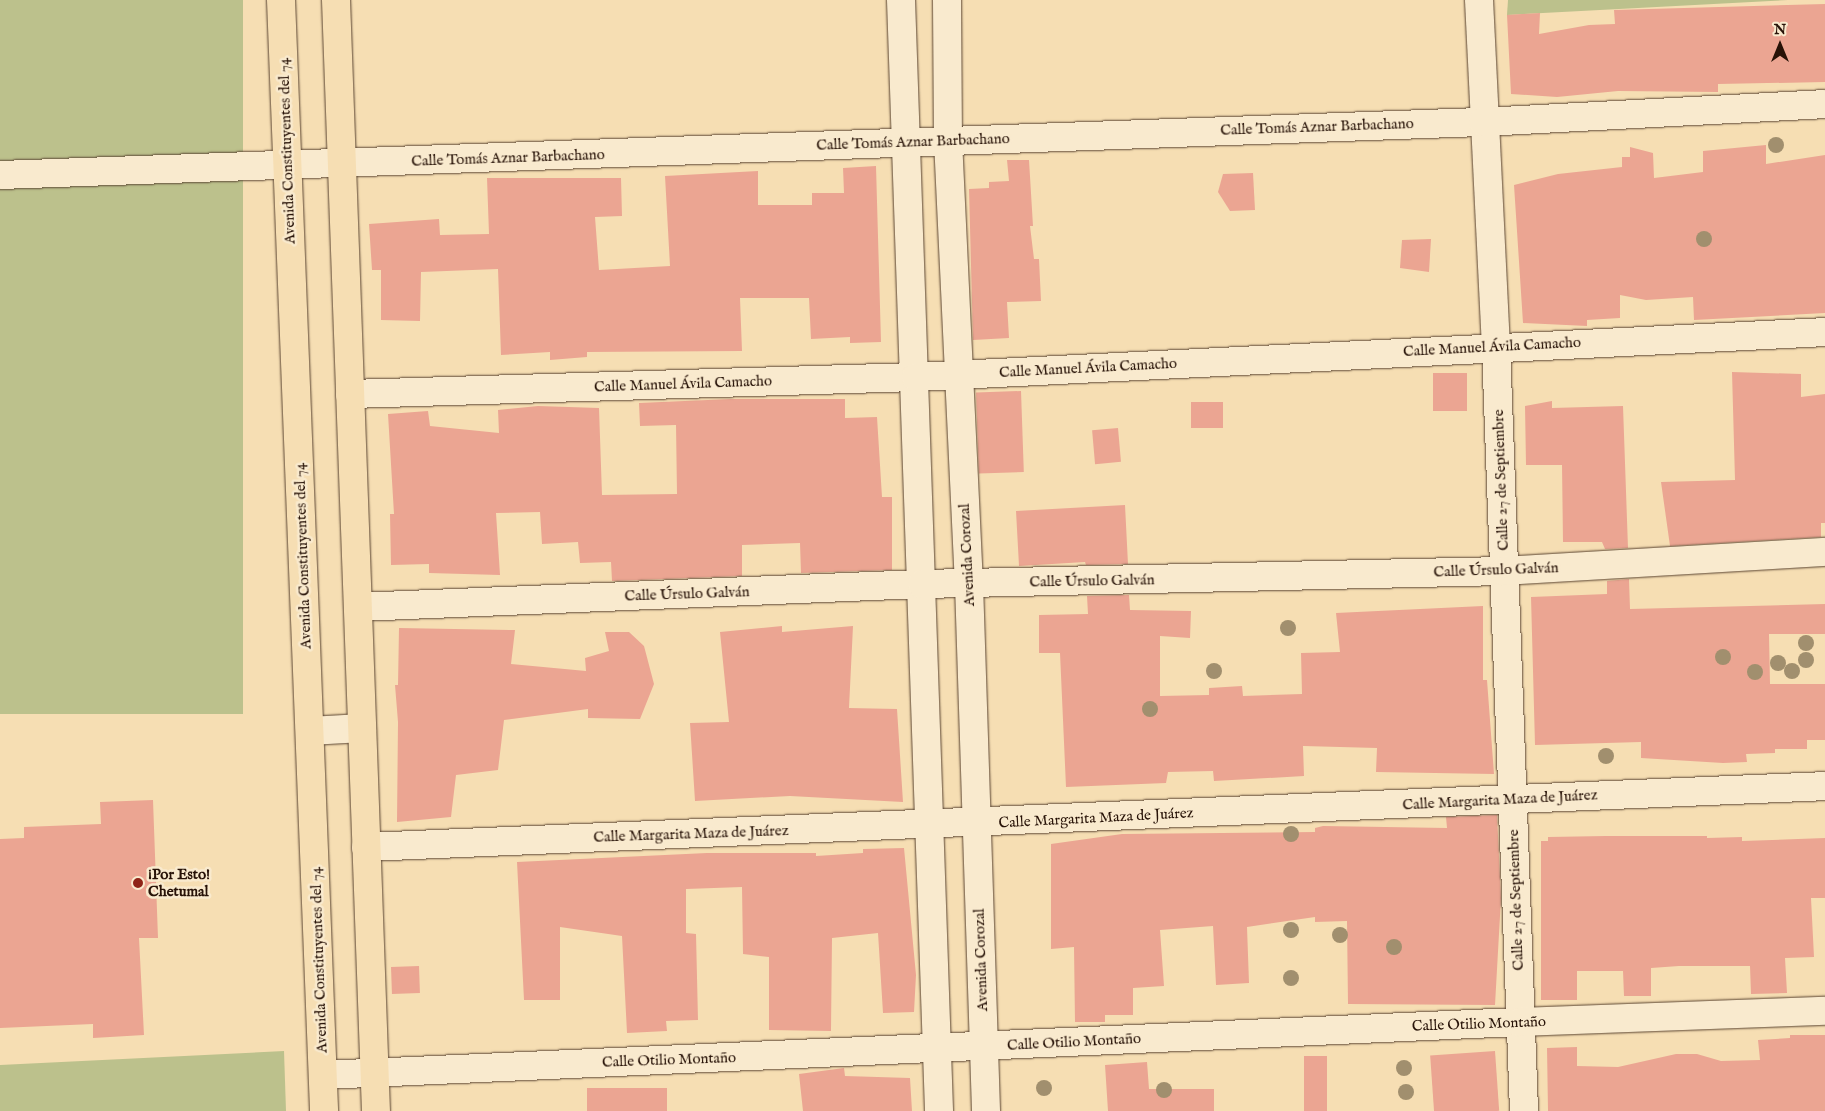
<!DOCTYPE html>
<html>
<head>
<meta charset="utf-8">
<style>
	body { margin:0 }
	#map { position:relative; width:1825px; height:1111px; overflow:hidden; background:#f6deb3; font-family:"IM FELL English",serif }
	div>[style] { position:absolute }
	[style*='--x'] { left:calc(var(--x)*1px); top:calc(var(--y)*1px); width:calc(var(--w)*1px); rotate:calc(var(--a)*1deg) }
	.green>* { inset:0; background:#bcc18c; transform-origin:0 0 }
	.building>* { inset:0; background:#eba592; transform-origin:0 0 }
	.roads { filter:drop-shadow(0 0 1px #5b4532) drop-shadow(0 0 1px #5b4532) }
	.minor>* { height:28px; margin:-14px; padding:0 14px; transform-origin:14px; border-radius:14px; background:#f9eace }
	.major>* { height:28px; margin:-14px; padding:0 14px; transform-origin:14px; border-radius:14px; background:#f6deb3 }
	.trees>* { width:16px; height:16px; margin:-8px; border-radius:50%; background:#a18f6e }
	.dots>* { width:14px; height:14px; translate:-50% -50%; box-sizing:border-box; border:2px solid #f9eace; border-radius:50% }
	span { translate:-50% -50%; white-space:nowrap; text-align:center; line-height:1.15; -webkit-text-stroke:5px #f9eace; paint-order:stroke }
	.street-label { font-size:15px; color:#271207 }
	.poi-label { font-size:15px; color:#271207; font-weight:700 }
	.left { translate:0 -50%; text-align:left }
	.north { position:absolute; left:1755px; top:20px; width:50px; height:50px; -webkit-text-stroke:4px #f9eace; paint-order:stroke; rotate:0deg; font-size:14px; font-weight:700; line-height:20px; text-align:center; color:#271207 }
	.north::after { content:''; display:block; margin:auto; width:18px; height:22px; background:#271207; clip-path:polygon(50% 0,100% 100%,50% 72%,0 100%) }
</style>
</head>
<body>
<div id="map">
	<div class="green">
		<div style="left:0;top:0;width:243px;height:714px"></div>
		<div style="clip-path:polygon(1508px 0,1788px 0,1507px 15px)"></div>
		<div style="clip-path:polygon(284px 1051px,286px 1111px,0 1111px,0 1065px)"></div>
	</div>
	<div class="building">
		<div style="clip-path:polygon(1825px 4px,1825px 82px,1718px 84px,1718px 92px,1618px 91px,1557px 97px,1511px 94px,1507px 15px,1540px 13px,1539px 34px,1589px 25px,1615px 24px,1614px 10px)"></div>
		<div style="clip-path:polygon(1766px 145px,1766px 164px,1825px 155px,1825px 313px,1694px 320px,1693px 297px,1646px 300px,1620px 295px,1620px 318px,1587px 320px,1587px 326px,1523px 323px,1514px 185px,1558px 174px,1622px 167px,1622px 157px,1630px 157px,1630px 147px,1653px 153px,1654px 178px,1703px 172px,1703px 151px)"></div>
		<div style="clip-path:polygon(1007px 160px,1029px 160px,1033px 226px,1030px 226px,1034px 259px,1039px 259px,1041px 301px,1007px 302px,1009px 338px,973px 340px,969px 189px,989px 188px,989px 182px,1009px 181px)"></div>
		<div style="clip-path:polygon(876px 166px,881px 342px,850px 343px,850px 337px,811px 339px,809px 298px,740px 298px,742px 351px,587px 352px,587px 357px,550px 360px,550px 352px,501px 355px,498px 269px,421px 272px,420px 321px,381px 320px,381px 270px,372px 270px,369px 224px,439px 219px,440px 235px,489px 234px,487px 178px,621px 178px,622px 216px,595px 217px,599px 270px,670px 266px,665px 176px,758px 171px,758px 205px,812px 205px,812px 193px,844px 193px,843px 168px)"></div>
		<div style="clip-path:polygon(1253px 173px,1255px 210px,1230px 211px,1218px 192px,1223px 174px)"></div>
		<div style="clip-path:polygon(1431px 239px,1429px 272px,1400px 268px,1402px 240px)"></div>
		<div style="clip-path:polygon(1732px 372px,1801px 374px,1801px 397px,1825px 394px,1825px 523px,1821px 523px,1821px 537px,1670px 546px,1661px 482px,1735px 480px)"></div>
		<div style="left:1467px;top:373px;width:38px;height:34px;rotate:90deg"></div>
		<div style="left:1021px;top:391px;width:81px;height:45px;rotate:88deg"></div>
		<div style="clip-path:polygon(731px 399px,845px 399px,845px 418px,877px 417px,882px 497px,892px 497px,892px 570px,801px 573px,800px 543px,742px 545px,742px 576px,612px 581px,611px 562px,580px 563px,578px 542px,542px 544px,540px 512px,496px 513px,500px 575px,429px 573px,429px 564px,391px 565px,390px 514px,394px 514px,388px 414px,428px 411px,430px 426px,499px 433px,498px 410px,538px 406px,599px 408px,602px 495px,677px 494px,676px 425px,640px 426px,639px 403px)"></div>
		<div style="clip-path:polygon(1552px 401px,1552px 408px,1623px 406px,1628px 548px,1605px 549px,1602px 542px,1563px 542px,1562px 465px,1526px 465px,1525px 406px)"></div>
		<div style="left:1191px;top:402px;width:32px;height:26px"></div>
		<div style="left:1118px;top:428px;width:34px;height:26px;rotate:85deg"></div>
		<div style="clip-path:polygon(1125px 505px,1128px 564px,1086px 565px,1085px 562px,1019px 566px,1016px 511px)"></div>
		<div style="clip-path:polygon(1629px 579px,1630px 609px,1825px 604px,1825px 634px,1769px 634px,1770px 684px,1825px 684px,1825px 740px,1807px 740px,1807px 749px,1775px 749px,1775px 753px,1746px 754px,1747px 762px,1723px 763px,1641px 758px,1641px 742px,1535px 745px,1531px 597px,1607px 594px,1607px 581px)"></div>
		<div style="clip-path:polygon(1129px 595px,1130px 610px,1191px 611px,1190px 638px,1160px 636px,1160px 696px,1209px 695px,1209px 688px,1242px 686px,1243px 696px,1302px 694px,1301px 653px,1340px 652px,1336px 613px,1483px 606px,1483px 680px,1487px 680px,1494px 774px,1376px 772px,1377px 748px,1303px 746px,1304px 776px,1214px 781px,1213px 771px,1168px 772px,1166px 783px,1066px 787px,1060px 653px,1039px 653px,1039px 615px,1088px 614px,1087px 596px)"></div>
		<div style="clip-path:polygon(782px 626px,782px 632px,853px 626px,849px 708px,897px 709px,903px 802px,790px 796px,695px 801px,690px 723px,729px 722px,720px 632px)"></div>
		<div style="clip-path:polygon(399px 628px,515px 630px,511px 664px,586px 671px,585px 658px,609px 651px,605px 632px,629px 632px,644px 646px,654px 684px,640px 719px,588px 718px,588px 709px,504px 720px,498px 770px,456px 775px,451px 817px,397px 822px,398px 722px,395px 685px,398px 685px)"></div>
		<div style="clip-path:polygon(153px 800px,158px 938px,139px 938px,144px 1035px,93px 1038px,93px 1024px,0 1028px,0 839px,24px 838px,24px 827px,101px 824px,100px 802px)"></div>
		<div style="clip-path:polygon(1497px 815px,1501px 898px,1495px 1005px,1348px 1004px,1347px 921px,1315px 922px,1315px 917px,1247px 927px,1249px 983px,1216px 985px,1213px 926px,1160px 930px,1164px 986px,1133px 988px,1133px 1015px,1105px 1015px,1105px 1022px,1075px 1022px,1074px 947px,1051px 949px,1051px 844px,1122px 834px,1315px 832px,1315px 828px,1323px 826px,1447px 828px,1446px 817px)"></div>
		<div style="clip-path:polygon(1606px 836px,1707px 836px,1707px 838px,1742px 837px,1742px 841px,1825px 838px,1825px 898px,1811px 898px,1814px 957px,1785px 958px,1787px 993px,1751px 994px,1750px 966px,1679px 966px,1651px 968px,1651px 996px,1624px 996px,1623px 971px,1577px 971px,1577px 1000px,1541px 1000px,1541px 841px,1548px 841px,1548px 837px)"></div>
		<div style="clip-path:polygon(904px 848px,916px 975px,914px 1012px,883px 1013px,878px 933px,832px 938px,831px 1031px,769px 1030px,769px 957px,743px 954px,742px 887px,686px 889px,686px 933px,696px 934px,698px 1020px,666px 1021px,667px 1031px,627px 1033px,622px 936px,560px 927px,560px 1000px,524px 1000px,517px 862px,707px 853px,816px 853px,816px 856px,863px 853px,863px 849px)"></div>
		<div style="left:419px;top:966px;width:27px;height:28px;rotate:88deg"></div>
		<div style="clip-path:polygon(1790px 1035px,1825px 1035px,1825px 1111px,1548px 1111px,1547px 1048px,1577px 1047px,1577px 1066px,1618px 1067px,1676px 1054px,1697px 1054px,1721px 1061px,1760px 1060px,1758px 1040px,1790px 1038px)"></div>
		<div style="left:1495px;top:1051px;width:60px;height:65px;rotate:86deg"></div>
		<div style="left:1304px;top:1056px;width:23px;height:55px"></div>
		<div style="clip-path:polygon(1147px 1062px,1149px 1089px,1214px 1089px,1214px 1111px,1108px 1111px,1105px 1065px)"></div>
		<div style="clip-path:polygon(844px 1068px,845px 1076px,910px 1078px,912px 1111px,803px 1111px,799px 1074px)"></div>
		<div style="left:667px;top:1088px;width:23px;height:80px;rotate:90deg"></div>
	</div>
	<div class="roads">
		<div class="minor">
			<div style="--x:901;--y:0;--w:1112;--a:88.04"></div>
			<div style="--x:947;--y:0;--w:140;--a:89.6"></div>
			<div style="--x:948;--y:140;--w:444;--a:87.3"></div>
			<div style="--x:969;--y:584;--w:527;--a:88.15"></div>
			<div style="--x:1479;--y:0;--w:347;--a:87.2"></div>
			<div style="--x:1496;--y:347;--w:765;--a:87.9"></div>
			<div style="--x:0;--y:175;--w:1484;--a:-2.05"></div>
			<div style="--x:1483;--y:122;--w:342;--a:-3"></div>
			<div style="--x:350;--y:394;--w:566;--a:-1.72"></div>
			<div style="--x:916;--y:377;--w:910;--a:-2.83"></div>
			<div style="--x:358;--y:607;--w:564;--a:-2.34"></div>
			<div style="--x:922;--y:584;--w:582;--a:-1.28"></div>
			<div style="--x:1504;--y:571;--w:322;--a:-3.4"></div>
			<div style="--x:310;--y:731;--w:52;--a:-3.3"></div>
			<div style="--x:366;--y:847;--w:1460;--a:-2.39"></div>
			<div style="--x:323;--y:1075;--w:1198;--a:-2.54"></div>
			<div style="--x:1520;--y:1022;--w:305;--a:-2.1"></div>
		</div>
		<div class="major">
			<div style="--x:281;--y:0;--w:1112;--a:87.78"></div>
			<div style="--x:336;--y:0;--w:1112;--a:87.94"></div>
		</div>
	</div>
	<div class="trees">
		<div style="left:1776px;top:145px"></div>
		<div style="left:1704px;top:239px"></div>
		<div style="left:1288px;top:628px"></div>
		<div style="left:1806px;top:643px"></div>
		<div style="left:1723px;top:657px"></div>
		<div style="left:1806px;top:660px"></div>
		<div style="left:1778px;top:663px"></div>
		<div style="left:1214px;top:671px"></div>
		<div style="left:1792px;top:671px"></div>
		<div style="left:1755px;top:672px"></div>
		<div style="left:1150px;top:709px"></div>
		<div style="left:1606px;top:756px"></div>
		<div style="left:1291px;top:834px"></div>
		<div style="left:1291px;top:930px"></div>
		<div style="left:1340px;top:935px"></div>
		<div style="left:1394px;top:947px"></div>
		<div style="left:1291px;top:978px"></div>
		<div style="left:1404px;top:1068px"></div>
		<div style="left:1044px;top:1088px"></div>
		<div style="left:1164px;top:1090px"></div>
		<div style="left:1406px;top:1092px"></div>
	</div>
	<div class="dots">
		<div style="left:138px;top:883px;background:#8f2418"></div>
	</div>
	<div class="street-label">
		<span style="left:1317px;top:127px;rotate:-2deg">Calle Tomás Aznar Barbachano</span>
		<span style="left:913px;top:142px;rotate:-2deg">Calle Tomás Aznar Barbachano</span>
		<span style="left:287px;top:151px;rotate:-92deg">Avenida Constituyentes del 74</span>
		<span style="left:508px;top:158px;rotate:-2deg">Calle Tomás Aznar Barbachano</span>
		<span style="left:1492px;top:347px;rotate:-3deg">Calle Manuel Ávila Camacho</span>
		<span style="left:1088px;top:368px;rotate:-3deg">Calle Manuel Ávila Camacho</span>
		<span style="left:683px;top:384px;rotate:-2deg">Calle Manuel Ávila Camacho</span>
		<span style="left:1501px;top:480px;rotate:-92deg">Calle 27 de Septiembre</span>
		<span style="left:967px;top:555px;rotate:-93deg">Avenida Corozal</span>
		<span style="left:303px;top:556px;rotate:-92deg">Avenida Constituyentes del 74</span>
		<span style="left:1496px;top:570px;rotate:-2deg">Calle Úrsulo Galván</span>
		<span style="left:1092px;top:581px;rotate:-1deg">Calle Úrsulo Galván</span>
		<span style="left:687px;top:594px;rotate:-2deg">Calle Úrsulo Galván</span>
		<span style="left:1500px;top:800px;rotate:-3deg">Calle Margarita Maza de Juárez</span>
		<span style="left:1096px;top:818px;rotate:-3deg">Calle Margarita Maza de Juárez</span>
		<span style="left:691px;top:834px;rotate:-2deg">Calle Margarita Maza de Juárez</span>
		<span style="left:1516px;top:900px;rotate:-92deg">Calle 27 de Septiembre</span>
		<span style="left:319px;top:960px;rotate:-92deg">Avenida Constituyentes del 74</span>
		<span style="left:981px;top:960px;rotate:-92deg">Avenida Corozal</span>
		<span style="left:1479px;top:1024px;rotate:-2deg">Calle Otilio Montaño</span>
		<span style="left:1074px;top:1042px;rotate:-3deg">Calle Otilio Montaño</span>
		<span style="left:669px;top:1060px;rotate:-2deg">Calle Otilio Montaño</span>
	</div>
	<div class="poi-label">
		<span class="left" style="left:148px;top:883px">¡Por Esto!<br>Chetumal</span>
	</div>
	<div class="north">N</div>
</div>
</body>
</html>
